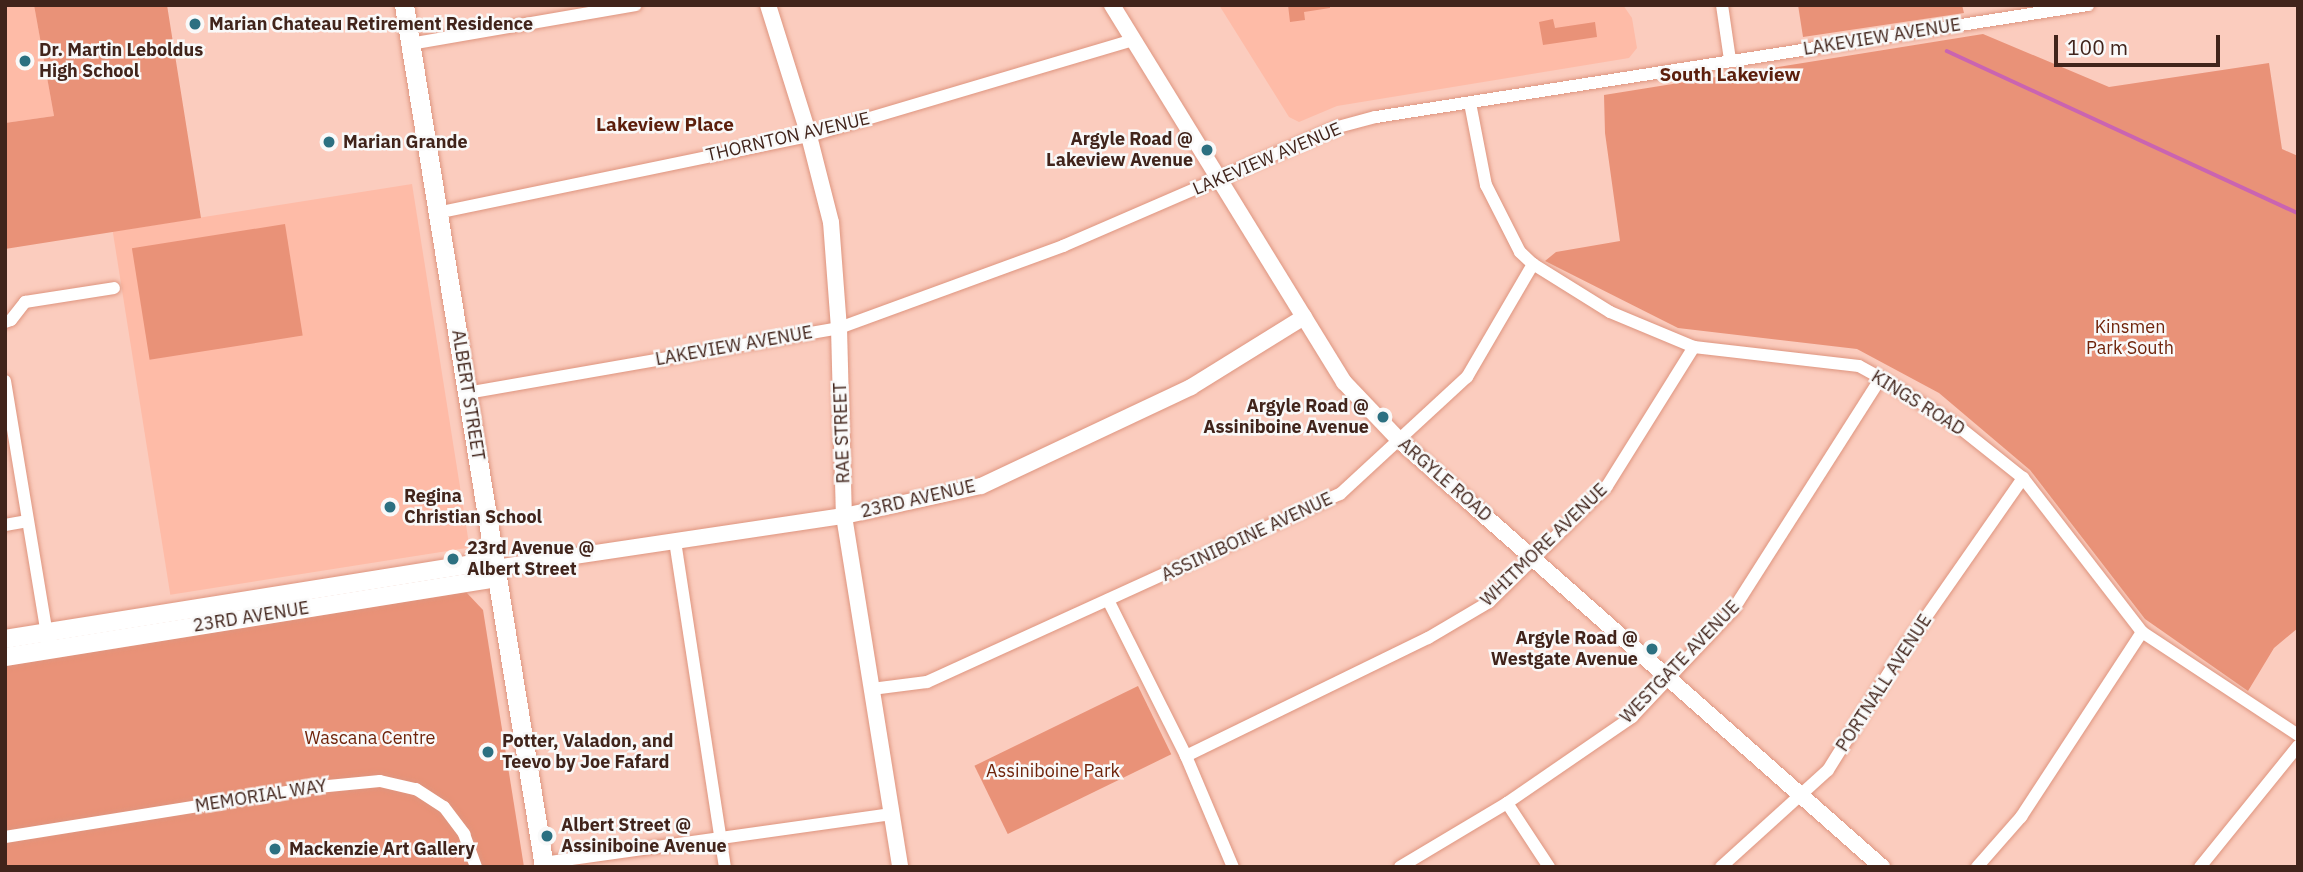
<!DOCTYPE html>
<html>
<head>
<meta charset="utf-8">
<style>
	body { margin:0 }
	#map { position:relative; width:2303px; height:872px; overflow:hidden; background:#fbccbe; font-family:"IBM Plex Sans",sans-serif }
	div>[style] { position:absolute }
	[style*='--x'] { left:calc(var(--x)*1px); top:calc(var(--y)*1px); width:calc(var(--w)*1px); rotate:calc(var(--a)*1deg) }
	.built>* { inset:0; background:#febba7; transform-origin:0 0 }
	.green>* { inset:0; background:#e99278; transform-origin:0 0 }
	.stream>* { height:3.5px; margin:-1.75px; padding:0 1.75px; transform-origin:1.75px; border-radius:1.75px; background:#ca64b1 }
	.roads { filter:drop-shadow(0 0 2px #de957f) drop-shadow(0 0 2px #de957f) }
	.minor>* { height:12px; margin:-6px; padding:0 6px; transform-origin:6px; border-radius:6px; background:#fff }
	.tertiary>* { height:16px; margin:-8px; padding:0 8px; transform-origin:8px; border-radius:8px; background:#fff }
	.secondary>* { height:18px; margin:-9px; padding:0 9px; transform-origin:9px; border-radius:9px; background:#fff }
	.primary>* { height:19px; margin:-9.5px; padding:0 9.5px; transform-origin:9.5px; border-radius:9.5px; background:#fff }
	.dots>* { width:19px; height:19px; translate:-50% -50%; box-sizing:border-box; border:4px solid #f9f9f9; border-radius:50% }
	span { translate:-50% -50%; white-space:nowrap; text-align:center; line-height:1.15; -webkit-text-stroke:5px #f9f9f9; paint-order:stroke }
	.poi-label { font-size:18px; color:#41241b; font-weight:700 }
	.left { translate:0 -50%; text-align:left }
	.right { translate:-100% -50%; text-align:right }
	.street-label { font-size:18px; color:#41241b }
	.park-label { font-size:18px; color:#6f230a }
	.neighbourhood-label { font-size:19px; color:#5c1f0c; font-weight:700 }
	.frame { position:absolute; inset:0; border:7px solid #41241b; pointer-events:none }
	.scale { position:absolute; left:2054px; top:35px; width:166px; height:32px; box-sizing:border-box; border:4px solid #41241b; border-top:0; padding-left:9px; font-size:21px; line-height:24px; white-space:nowrap; color:#41241b; -webkit-text-stroke:5px #f9f9f9; paint-order:stroke }
</style>
</head>
<body>
<div id="map">
	<div class="built">
		<div style="clip-path:polygon(5px 5px,34px 5px,54px 116px,5px 123px)"></div>
		<div style="clip-path:polygon(1219px 5px,1623px 5px,1632px 18px,1637px 48px,1629px 58px,1337px 106px,1299px 122px,1289px 117px)"></div>
		<div style="left:412px;top:184px;width:368px;height:303px;rotate:81deg"></div>
	</div>
	<div class="green">
		<div style="clip-path:polygon(34px 5px,167px 5px,201px 218px,5px 249px,5px 123px,54px 116px)"></div>
		<div style="clip-path:polygon(1288px 5px,1330px 5px,1330px 8px,1304px 12px,1305px 20px,1290px 22px)"></div>
		<div style="clip-path:polygon(1798px 5px,1962px 5px,1964px 13px,1803px 37px)"></div>
		<div style="clip-path:polygon(1553px 19px,1555px 28px,1595px 22px,1597px 37px,1543px 45px,1539px 22px)"></div>
		<div style="clip-path:polygon(1983px 34px,2109px 87px,2269px 63px,2282px 149px,2298px 156px,2298px 628px,2274px 648px,2248px 691px,2145px 619px,2030px 470px,1939px 393px,1857px 349px,1678px 328px,1545px 261px,1556px 252px,1620px 241px,1605px 133px,1604px 95px)"></div>
		<div style="left:285px;top:224px;width:113px;height:155px;rotate:81deg"></div>
		<div style="clip-path:polygon(466px 592px,483px 610px,524px 867px,5px 867px,5px 666px)"></div>
		<div style="left:1138px;top:686px;width:76px;height:182px;rotate:64deg"></div>
	</div>
	<div class="stream">
		<div style="--x:1947;--y:51;--w:387;--a:24.8"></div>
	</div>
	<div class="roads">
		<div class="minor">
			<div style="--x:1722;--y:5;--w:56;--a:81.7"></div>
			<div style="--x:410;--y:44;--w:229;--a:-9.8"></div>
			<div style="--x:1470;--y:103;--w:84;--a:79"></div>
			<div style="--x:1486;--y:185;--w:75;--a:63.1"></div>
			<div style="--x:1520;--y:252;--w:18;--a:43"></div>
			<div style="--x:1533;--y:264;--w:91;--a:31.9"></div>
			<div style="--x:1610;--y:312;--w:91;--a:22.6"></div>
			<div style="--x:1694;--y:347;--w:166;--a:6.6"></div>
			<div style="--x:1859;--y:366;--w:25;--a:29"></div>
			<div style="--x:1881;--y:378;--w:92;--a:32.1"></div>
			<div style="--x:1959;--y:427;--w:82;--a:38.6"></div>
			<div style="--x:2023;--y:478;--w:195;--a:52.3"></div>
			<div style="--x:2142;--y:632;--w:187;--a:33.4"></div>
			<div style="--x:437;--y:213;--w:380;--a:-11.7"></div>
			<div style="--x:809;--y:136;--w:339;--a:-16.5"></div>
			<div style="--x:5;--y:322;--w:6;--a:-18"></div>
			<div style="--x:11;--y:320;--w:23;--a:-52"></div>
			<div style="--x:25;--y:302;--w:90;--a:-8.9"></div>
			<div style="--x:5;--y:381;--w:263;--a:80.6"></div>
			<div style="--x:467;--y:393;--w:378;--a:-9.9"></div>
			<div style="--x:839;--y:328;--w:239;--a:-20.1"></div>
			<div style="--x:1063;--y:246;--w:300;--a:-23.4"></div>
			<div style="--x:1338;--y:127;--w:39;--a:-15"></div>
			<div style="--x:1376;--y:117;--w:721;--a:-8.94"></div>
			<div style="--x:5;--y:525;--w:23;--a:-10"></div>
			<div style="--x:675;--y:541;--w:330;--a:81.3"></div>
			<div style="--x:1108;--y:600;--w:174;--a:63.4"></div>
			<div style="--x:1186;--y:756;--w:121;--a:67.1"></div>
			<div style="--x:872;--y:689;--w:55;--a:-7.3"></div>
			<div style="--x:927;--y:682;--w:454;--a:-24.5"></div>
			<div style="--x:1340;--y:494;--w:173;--a:-42.7"></div>
			<div style="--x:1467;--y:377;--w:131;--a:-59.7"></div>
			<div style="--x:1186;--y:756;--w:269;--a:-26"></div>
			<div style="--x:1428;--y:638;--w:71;--a:-30.5"></div>
			<div style="--x:1489;--y:602;--w:165;--a:-44.5"></div>
			<div style="--x:1607;--y:486;--w:164;--a:-58"></div>
			<div style="--x:1507;--y:803;--w:77;--a:56.7"></div>
			<div style="--x:5;--y:837;--w:317;--a:-9.1"></div>
			<div style="--x:318;--y:787;--w:62;--a:-5.5"></div>
			<div style="--x:380;--y:781;--w:37;--a:13"></div>
			<div style="--x:416;--y:789;--w:33;--a:33"></div>
			<div style="--x:444;--y:807;--w:34;--a:53"></div>
			<div style="--x:464;--y:834;--w:35;--a:70"></div>
			<div style="--x:543;--y:863;--w:352;--a:-8"></div>
			<div style="--x:1400;--y:867;--w:125;--a:-30.9"></div>
			<div style="--x:1507;--y:803;--w:152;--a:-34.5"></div>
			<div style="--x:1632;--y:717;--w:147;--a:-46.7"></div>
			<div style="--x:1733;--y:610;--w:275;--a:-57.5"></div>
			<div style="--x:1721;--y:867;--w:144;--a:-42.2"></div>
			<div style="--x:1828;--y:770;--w:142;--a:-58"></div>
			<div style="--x:1903;--y:650;--w:210;--a:-55.1"></div>
			<div style="--x:1977;--y:867;--w:67;--a:-48.7"></div>
			<div style="--x:2021;--y:817;--w:221;--a:-56.8"></div>
			<div style="--x:2200;--y:867;--w:156;--a:-51"></div>
		</div>
		<div class="tertiary">
			<div style="--x:768;--y:5;--w:137;--a:72.6"></div>
			<div style="--x:809;--y:136;--w:89;--a:75.7"></div>
			<div style="--x:831;--y:222;--w:106;--a:85.7"></div>
			<div style="--x:839;--y:328;--w:188;--a:88.5"></div>
			<div style="--x:844;--y:516;--w:355;--a:80.9"></div>
			<div style="--x:1112;--y:5;--w:443;--a:58.4"></div>
			<div style="--x:1344;--y:382;--w:80;--a:46.5"></div>
			<div style="--x:1399;--y:440;--w:645;--a:41.48"></div>
			<div style="--x:495;--y:568;--w:353;--a:-8.5"></div>
			<div style="--x:844;--y:516;--w:140;--a:-12.4"></div>
			<div style="--x:981;--y:486;--w:232;--a:-25.2"></div>
			<div style="--x:1191;--y:387;--w:133;--a:-31.8"></div>
		</div>
		<div class="secondary">
			<div style="--x:5;--y:639;--w:495;--a:-9.1"></div>
			<div style="--x:5;--y:657;--w:498;--a:-9.1"></div>
		</div>
		<div class="primary">
			<div style="--x:404;--y:5;--w:873;--a:80.77"></div>
		</div>
	</div>
	<div class="dots">
		<div style="left:195px;top:24px;background:#2c7081"></div>
		<div style="left:25px;top:61px;background:#2c7081"></div>
		<div style="left:329px;top:142px;background:#2c7081"></div>
		<div style="left:1207px;top:150px;background:#2c7081"></div>
		<div style="left:1383px;top:417px;background:#2c7081"></div>
		<div style="left:390px;top:507px;background:#2c7081"></div>
		<div style="left:453px;top:559px;background:#2c7081"></div>
		<div style="left:1652px;top:649px;background:#2c7081"></div>
		<div style="left:488px;top:752px;background:#2c7081"></div>
		<div style="left:547px;top:836px;background:#2c7081"></div>
		<div style="left:275px;top:849px;background:#2c7081"></div>
	</div>
	<div class="poi-label">
		<span class="left" style="left:209px;top:24px">Marian Chateau Retirement Residence</span>
		<span class="left" style="left:39px;top:61px">Dr. Martin Leboldus<br>High School</span>
		<span class="right" style="left:1193px;top:150px">Argyle Road @<br>Lakeview Avenue</span>
		<span class="left" style="left:343px;top:142px">Marian Grande</span>
		<span class="right" style="left:1369px;top:417px">Argyle Road @<br>Assiniboine Avenue</span>
		<span class="left" style="left:404px;top:507px">Regina<br>Christian School</span>
		<span class="left" style="left:467px;top:559px">23rd Avenue @<br>Albert Street</span>
		<span class="right" style="left:1638px;top:649px">Argyle Road @<br>Westgate Avenue</span>
		<span class="left" style="left:502px;top:752px">Potter, Valadon, and<br>Teevo by Joe Fafard</span>
		<span class="left" style="left:561px;top:836px">Albert Street @<br>Assiniboine Avenue</span>
		<span class="left" style="left:289px;top:849px">Mackenzie Art Gallery</span>
	</div>
	<div class="street-label">
		<span style="left:1882px;top:37px;rotate:-9deg">LAKEVIEW AVENUE</span>
		<span style="left:788px;top:137px;rotate:-13deg">THORNTON AVENUE</span>
		<span style="left:1267px;top:159px;rotate:-23deg">LAKEVIEW AVENUE</span>
		<span style="left:734px;top:346px;rotate:-10deg">LAKEVIEW AVENUE</span>
		<span style="left:468px;top:395px;rotate:81deg">ALBERT STREET</span>
		<span style="left:1918px;top:403px;rotate:32deg">KINGS ROAD</span>
		<span style="left:842px;top:433px;rotate:-92deg">RAE STREET</span>
		<span style="left:1445px;top:480px;rotate:41deg">ARGYLE ROAD</span>
		<span style="left:918px;top:499px;rotate:-13deg">23RD AVENUE</span>
		<span style="left:1247px;top:537px;rotate:-25deg">ASSINIBOINE AVENUE</span>
		<span style="left:1544px;top:545px;rotate:-44deg">WHITMORE AVENUE</span>
		<span style="left:251px;top:617px;rotate:-9deg">23RD AVENUE</span>
		<span style="left:1680px;top:662px;rotate:-46deg">WESTGATE AVENUE</span>
		<span style="left:1884px;top:683px;rotate:-57deg">PORTNALL AVENUE</span>
		<span style="left:261px;top:796px;rotate:-9deg">MEMORIAL WAY</span>
	</div>
	<div class="park-label">
		<span style="left:2130px;top:338px">Kinsmen<br>Park South</span>
		<span style="left:370px;top:738px">Wascana Centre</span>
		<span style="left:1053px;top:771px">Assiniboine Park</span>
	</div>
	<div class="neighbourhood-label">
		<span style="left:1730px;top:75px">South Lakeview</span>
		<span style="left:665px;top:125px">Lakeview Place</span>
	</div>
	<div class="frame"></div>
	<div class="scale">100 m</div>
</div>
</body>
</html>
